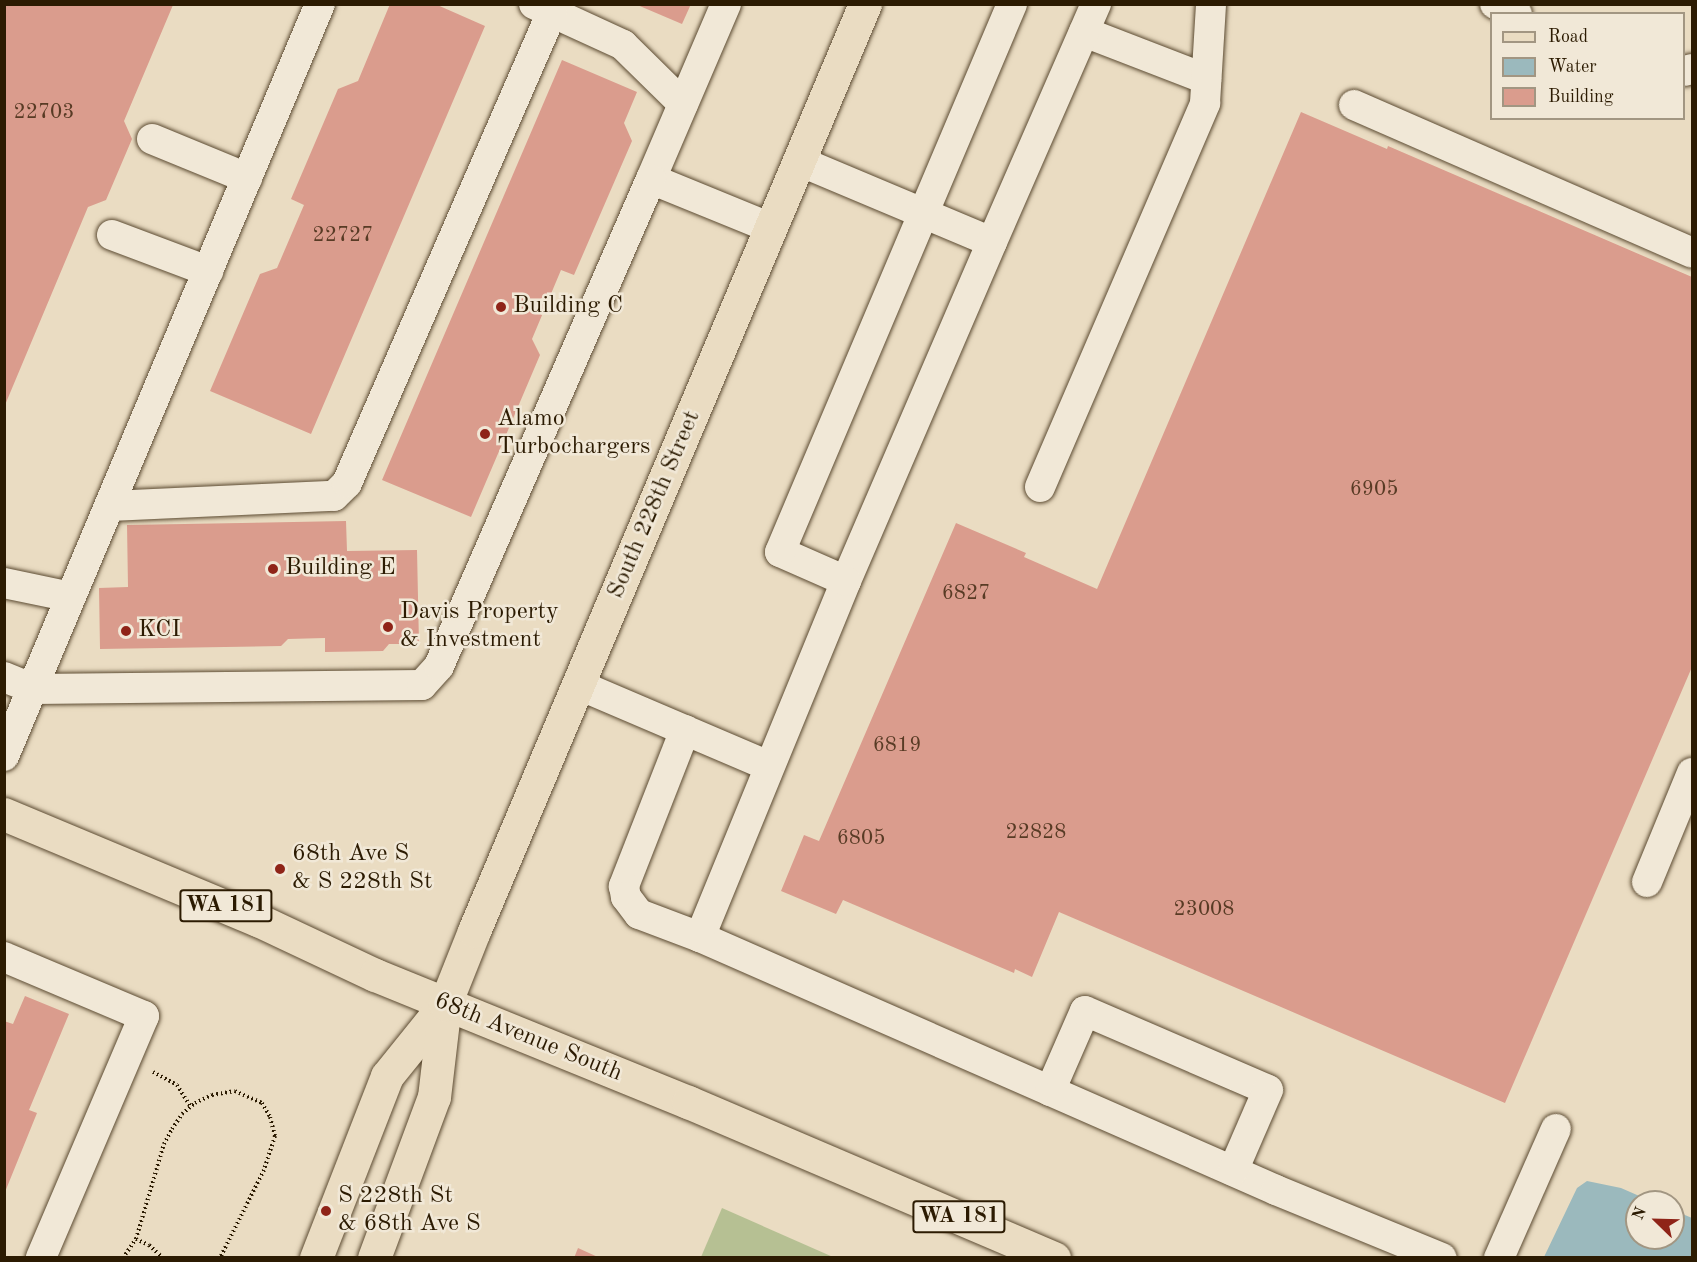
<!DOCTYPE html>
<html>
<head>
<meta charset="utf-8">
<style>
	body { margin:0 }
	#map { position:relative; width:1697px; height:1262px; overflow:hidden; background:#eadcc2; font-family:"Old Standard TT",serif }
	div>[style] { position:absolute }
	[style*='--x'] { left:calc(var(--x)*1px); top:calc(var(--y)*1px); width:calc(var(--w)*1px); rotate:calc(var(--a)*1deg) }
	.green>* { inset:0; background:#b6c093 }
	.water>* { inset:0; background:#9bb9bd }
	.building>* { inset:0; background:#da9c8d }
	.path>* { height:4px; margin-top:-2px; transform-origin:0; background:repeating-linear-gradient(90deg,#2c1b02 0 1.5px,transparent 0 4.5px) }
	.roads { filter:drop-shadow(0 0 2px #5c4b32) drop-shadow(0 0 2px #5c4b32) }
	.minor>* { height:30px; margin:-15px; padding:0 15px; transform-origin:15px; border-radius:15px; background:#f1e8d7 }
	.major>* { height:33px; margin:-16.5px; padding:0 16.5px; transform-origin:16.5px; border-radius:16.5px; background:#eadcc2 }
	.dots>* { width:16px; height:16px; translate:-50% -50%; box-sizing:border-box; border:3px solid #f1e8d7; border-radius:50% }
	span { translate:-50% -50%; white-space:nowrap; text-align:center; line-height:1.15; -webkit-text-stroke:5px #f1e8d7; paint-order:stroke }
	.number-label { font-size:21px; color:#583b25 }
	.number-label span { -webkit-text-stroke-width:0 }
	.shield-label span { padding:2px 4px; background:#f1e8d7; border:2px solid; border-radius:4px; -webkit-text-stroke-width:0 }
	.shield-label { font-size:22px; color:#2c1b02; font-weight:700 }
	.poi-label { font-size:24px; color:#2c1b02 }
	.left { translate:0 -50%; text-align:left }
	.street-label { font-size:24px; color:#2c1b02 }
	.frame { position:absolute; inset:0; border:6px solid #2c1b02; pointer-events:none }
	.legend { position:absolute; left:1490px; top:12px; width:195px; height:108px; box-sizing:border-box; background:#f1e8d7; border:2px solid #a29682; margin:0; padding:8px 10px; list-style:none; font-size:18px; color:#2c1b02 }
	.legend li { display:flex; align-items:center; gap:12px; height:30px }
	.legend b { width:30px; border:2px solid #a29682 }
	.north { position:absolute; left:1625px; top:1190px; width:60px; height:60px; box-sizing:border-box; background:#f1e8d7; border:2px solid #a29682; border-radius:50%; rotate:293deg; font-size:16px; font-weight:700; line-height:24px; text-align:center; color:#2c1b02 }
	.north::after { content:''; display:block; margin:auto; width:21px; height:27px; background:#8f2418; clip-path:polygon(50% 0,100% 100%,50% 72%,0 100%) }
</style>
</head>
<body>
<div id="map">
	<div class="green">
		<div style="clip-path:polygon(722px 1208px,833px 1257px,701px 1257px)"></div>
	</div>
	<div class="water">
		<div style="clip-path:polygon(1587px 1181px,1621px 1188px,1653px 1202px,1637px 1202px,1637px 1238px,1673px 1238px,1673px 1210px,1692px 1218px,1692px 1257px,1544px 1257px,1577px 1188px)"></div>
	</div>
	<div class="building">
		<div style="clip-path:polygon(390px 4px,435px 4px,485px 26px,311px 434px,210px 391px,260px 274px,277px 268px,304px 205px,291px 199px,338px 89px,358px 81px)"></div>
		<div style="clip-path:polygon(635px 4px,691px 4px,682px 24px)"></div>
		<div style="clip-path:polygon(4px 5px,173px 5px,124px 121px,132px 139px,106px 200px,88px 207px,5px 405px)"></div>
		<div style="clip-path:polygon(562px 60px,637px 92px,624px 123px,632px 141px,574px 275px,561px 270px,532px 339px,540px 355px,471px 517px,382px 480px)"></div>
		<div style="clip-path:polygon(1301px 112px,1387px 149px,1388px 146px,1692px 277px,1692px 667px,1505px 1103px,1059px 912px,1032px 977px,1015px 969px,1014px 973px,843px 900px,836px 914px,781px 891px,804px 835px,819px 841px,956px 523px,1026px 553px,1024px 557px,1097px 589px)"></div>
		<div style="clip-path:polygon(346px 521px,347px 551px,417px 550px,419px 644px,389px 644px,383px 651px,325px 652px,325px 638px,288px 639px,281px 646px,100px 649px,99px 588px,128px 587px,127px 525px)"></div>
		<div style="clip-path:polygon(25px 996px,69px 1014px,29px 1110px,37px 1113px,5px 1192px,4px 1021px,13px 1024px)"></div>
		<div style="clip-path:polygon(578px 1248px,600px 1258px,574px 1258px)"></div>
	</div>
	<div class="path">
		<div style="--x:153;--y:1072;--w:27;--a:28"></div>
		<div style="--x:177;--y:1085;--w:26;--a:58"></div>
		<div style="--x:136;--y:1239;--w:99;--a:-73.6"></div>
		<div style="--x:164;--y:1144;--w:17;--a:-62"></div>
		<div style="--x:172;--y:1129;--w:18;--a:-56"></div>
		<div style="--x:182;--y:1114;--w:17;--a:-40"></div>
		<div style="--x:195;--y:1103;--w:19;--a:-25"></div>
		<div style="--x:212;--y:1095;--w:23;--a:-10"></div>
		<div style="--x:235;--y:1091;--w:30;--a:24"></div>
		<div style="--x:262;--y:1103;--w:16;--a:60"></div>
		<div style="--x:270;--y:1117;--w:20;--a:75"></div>
		<div style="--x:275;--y:1136;--w:36;--a:108"></div>
		<div style="--x:264;--y:1170;--w:98;--a:116.6"></div>
		<div style="--x:123;--y:1258;--w:23;--a:-56"></div>
		<div style="--x:136;--y:1239;--w:14;--a:25"></div>
		<div style="--x:149;--y:1245;--w:19;--a:43"></div>
	</div>
	<div class="roads">
		<div class="minor">
			<div style="--x:534;--y:4;--w:98;--a:24.7"></div>
			<div style="--x:623;--y:45;--w:84;--a:44.5"></div>
			<div style="--x:726;--y:4;--w:190;--a:113.2"></div>
			<div style="--x:651;--y:179;--w:130;--a:22.2"></div>
			<div style="--x:1495;--y:4;--w:24;--a:24"></div>
			<div style="--x:1084;--y:32;--w:131;--a:21.1"></div>
			<div style="--x:1684;--y:71;--w:8;--a:-14"></div>
			<div style="--x:1354;--y:105;--w:369;--a:23.6"></div>
			<div style="--x:152;--y:139;--w:103;--a:22.3"></div>
			<div style="--x:799;--y:161;--w:209;--a:22.8"></div>
			<div style="--x:992;--y:242;--w:369;--a:113.3"></div>
			<div style="--x:846;--y:581;--w:385;--a:112.3"></div>
			<div style="--x:700;--y:937;--w:629;--a:23.71"></div>
			<div style="--x:1276;--y:1190;--w:179;--a:22.3"></div>
			<div style="--x:112;--y:235;--w:103;--a:20.6"></div>
			<div style="--x:992;--y:242;--w:260;--a:-66.4"></div>
			<div style="--x:1040;--y:487;--w:418;--a:-66.7"></div>
			<div style="--x:1205;--y:103;--w:99;--a:-86.5"></div>
			<div style="--x:110;--y:506;--w:224;--a:-2.6"></div>
			<div style="--x:334;--y:496;--w:18;--a:-45"></div>
			<div style="--x:347;--y:483;--w:514;--a:-66.48"></div>
			<div style="--x:846;--y:581;--w:72;--a:-156.3"></div>
			<div style="--x:780;--y:552;--w:595;--a:-67.05"></div>
			<div style="--x:4;--y:583;--w:68;--a:11.8"></div>
			<div style="--x:4;--y:677;--w:31;--a:22"></div>
			<div style="--x:33;--y:689;--w:389;--a:-0.6"></div>
			<div style="--x:422;--y:685;--w:25;--a:-48"></div>
			<div style="--x:439;--y:666;--w:531;--a:-66.48"></div>
			<div style="--x:579;--y:685;--w:207;--a:23.1"></div>
			<div style="--x:685;--y:730;--w:168;--a:111.4"></div>
			<div style="--x:624;--y:886;--w:11;--a:80"></div>
			<div style="--x:626;--y:897;--w:21;--a:53"></div>
			<div style="--x:639;--y:914;--w:65;--a:20.7"></div>
			<div style="--x:4;--y:756;--w:816;--a:-67.21"></div>
			<div style="--x:1647;--y:882;--w:118;--a:-67.6"></div>
			<div style="--x:4;--y:957;--w:152;--a:22.9"></div>
			<div style="--x:144;--y:1016;--w:263;--a:113.1"></div>
			<div style="--x:1050;--y:1091;--w:87;--a:-66.4"></div>
			<div style="--x:1085;--y:1011;--w:199;--a:23.3"></div>
			<div style="--x:1268;--y:1090;--w:88;--a:113.4"></div>
			<div style="--x:1499;--y:1258;--w:141;--a:-66.2"></div>
		</div>
		<div class="major">
			<div style="--x:4;--y:814;--w:275;--a:22.7"></div>
			<div style="--x:258;--y:920;--w:129;--a:25.2"></div>
			<div style="--x:375;--y:975;--w:338;--a:22.1"></div>
			<div style="--x:688;--y:1102;--w:398;--a:23.1"></div>
			<div style="--x:316;--y:1258;--w:195;--a:-68.7"></div>
			<div style="--x:387;--y:1076;--w:92;--a:-51.1"></div>
			<div style="--x:374;--y:1258;--w:172;--a:-69.6"></div>
			<div style="--x:434;--y:1097;--w:94;--a:-83.3"></div>
			<div style="--x:445;--y:1004;--w:79;--a:-68.3"></div>
			<div style="--x:474;--y:931;--w:1006;--a:-67.13"></div>
		</div>
	</div>
	<div class="dots">
		<div style="left:501px;top:307px;background:#8f2418"></div>
		<div style="left:485px;top:434px;background:#8f2418"></div>
		<div style="left:273px;top:569px;background:#8f2418"></div>
		<div style="left:388px;top:627px;background:#8f2418"></div>
		<div style="left:126px;top:631px;background:#8f2418"></div>
		<div style="left:280px;top:869px;background:#8f2418"></div>
		<div style="left:326px;top:1211px;background:#8f2418"></div>
	</div>
	<div class="number-label">
		<span style="left:44px;top:113px">22703</span>
		<span style="left:343px;top:236px">22727</span>
		<span style="left:1374px;top:490px">6905</span>
		<span style="left:966px;top:594px">6827</span>
		<span style="left:897px;top:746px">6819</span>
		<span style="left:1036px;top:833px">22828</span>
		<span style="left:861px;top:839px">6805</span>
		<span style="left:1204px;top:910px">23008</span>
	</div>
	<div class="shield-label">
		<span style="left:226px;top:906px">WA 181</span>
		<span style="left:959px;top:1217px">WA 181</span>
	</div>
	<div class="poi-label">
		<span class="left" style="left:513px;top:307px">Building C</span>
		<span class="left" style="left:497px;top:434px">Alamo<br>Turbochargers</span>
		<span class="left" style="left:285px;top:569px">Building E</span>
		<span class="left" style="left:400px;top:627px">Davis Property<br>&amp; Investment</span>
		<span class="left" style="left:138px;top:631px">KCI</span>
		<span class="left" style="left:292px;top:869px">68th Ave S<br>&amp; S 228th St</span>
		<span class="left" style="left:338px;top:1211px">S 228th St<br>&amp; 68th Ave S</span>
	</div>
	<div class="street-label">
		<span style="left:655px;top:505px;rotate:-67deg">South 228th Street</span>
		<span style="left:528px;top:1038px;rotate:22deg">68th Avenue South</span>
	</div>
	<div class="frame"></div>
	<ul class="legend">
	<li><b style="height:8px;background:#eadcc2"></b>Road</li>
	<li><b style="height:16px;background:#9bb9bd"></b>Water</li>
	<li><b style="height:16px;background:#da9c8d"></b>Building</li>
	</ul>
	<div class="north">N</div>
</div>
</body>
</html>
